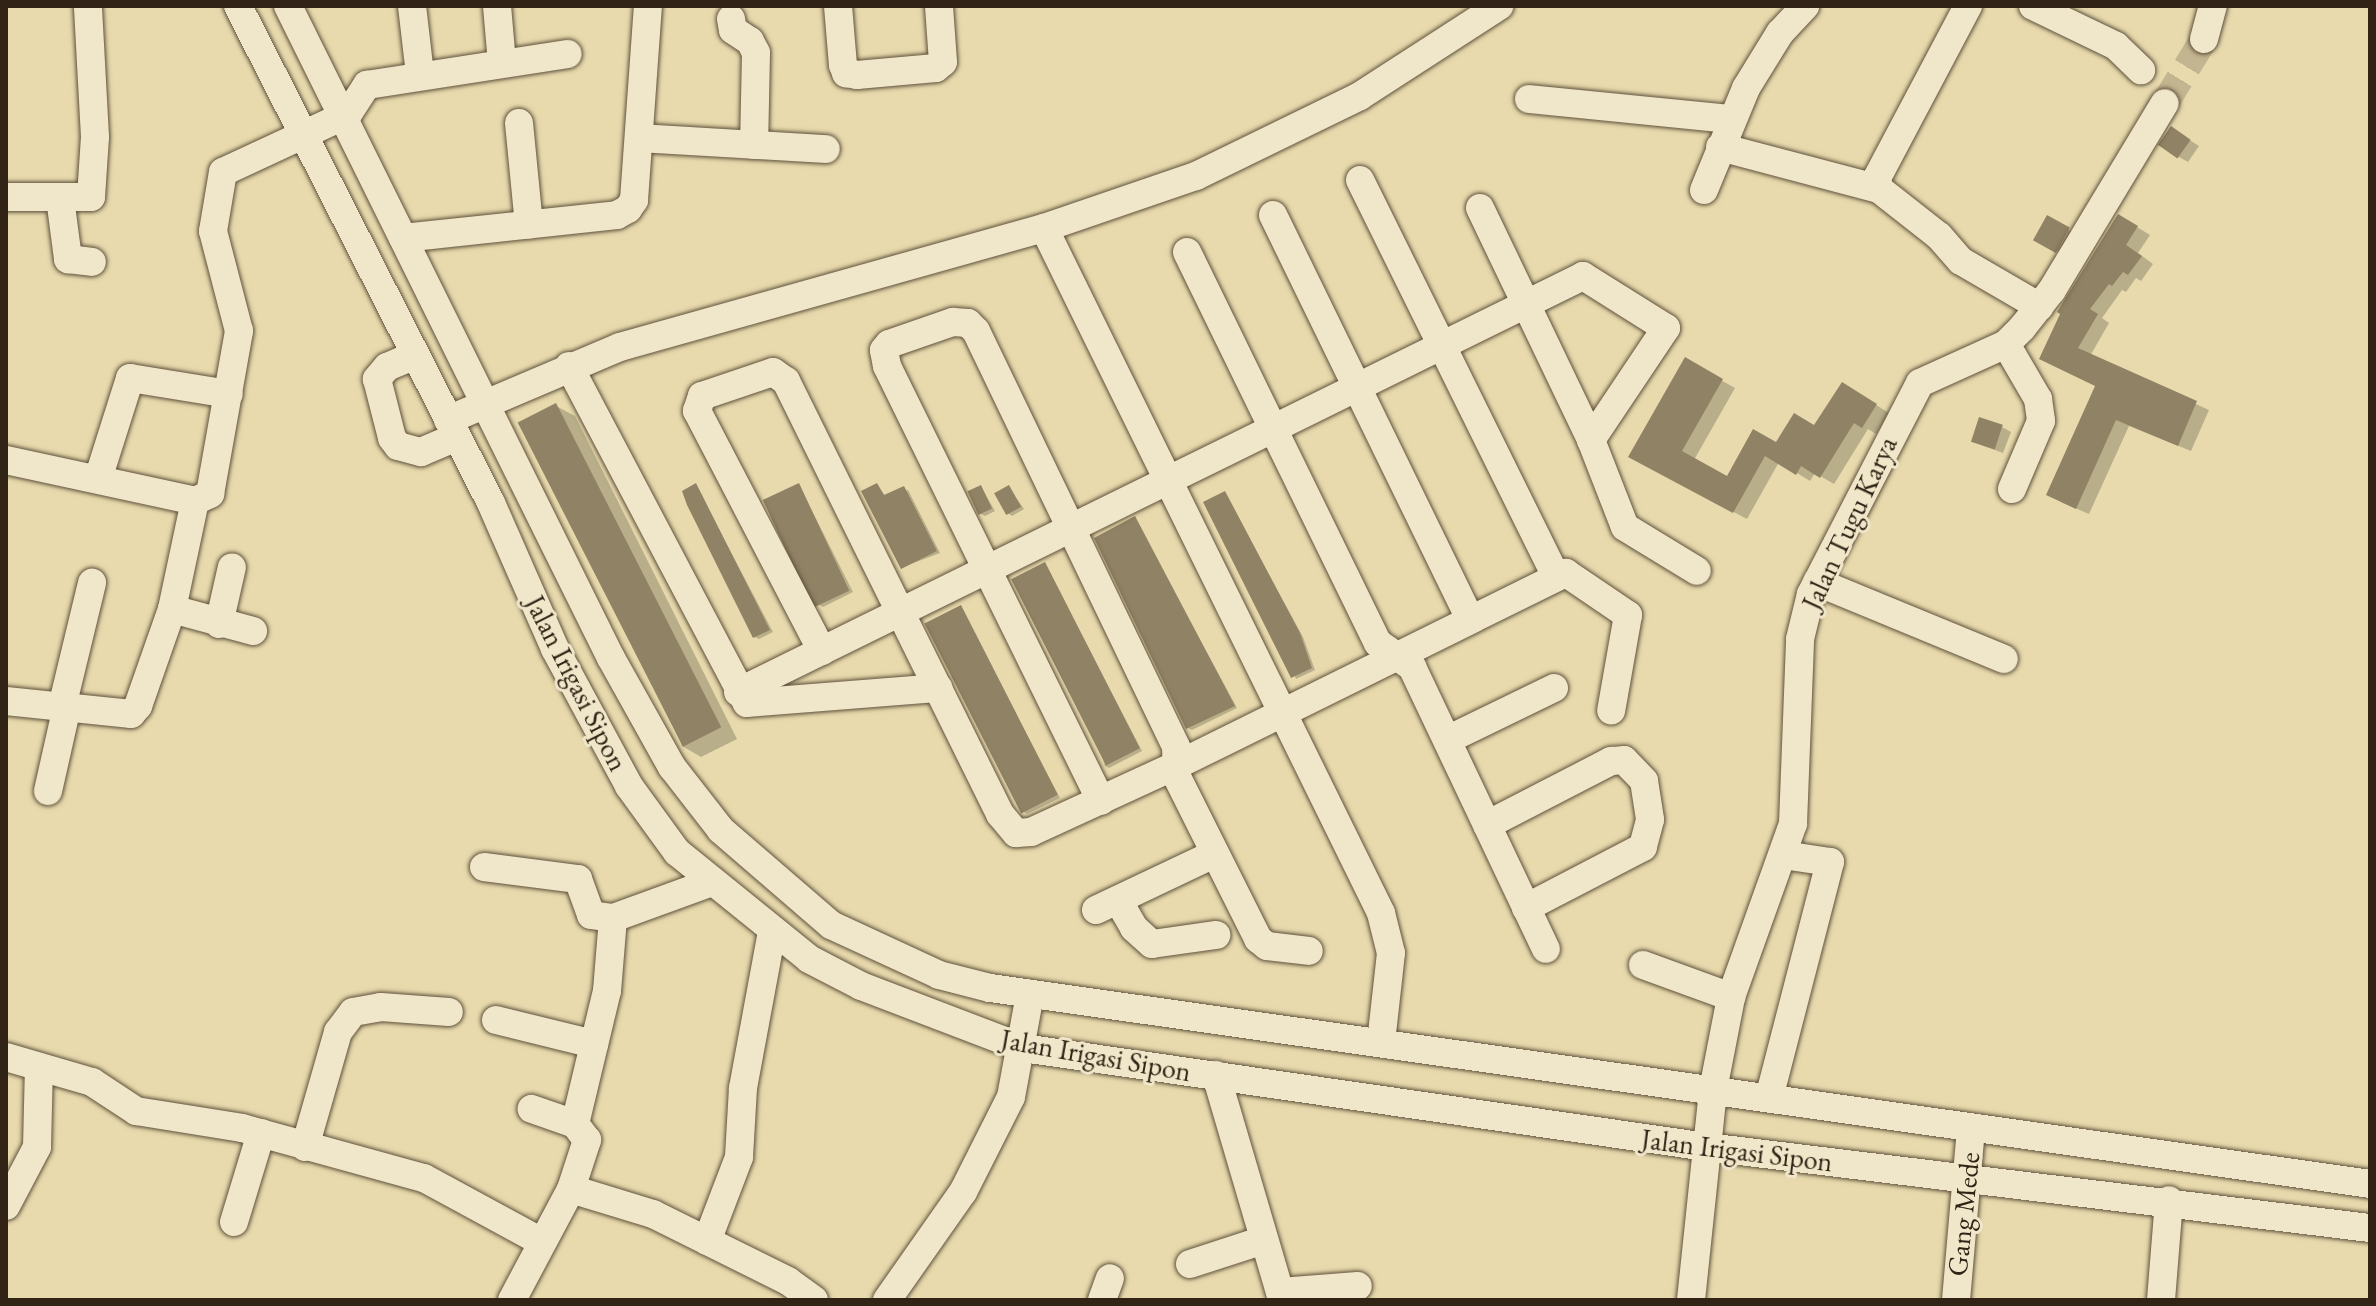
<!DOCTYPE html>
<html>
<head>
<meta charset="utf-8">
<style>
	body { margin:0 }
	#map { position:relative; width:2376px; height:1306px; overflow:hidden; background:#e8daad; font-family:"EB Garamond",serif }
	div>[style] { position:absolute }
	[style*='--x'] { left:calc(var(--x)*1px); top:calc(var(--y)*1px); width:calc(var(--w)*1px); rotate:calc(var(--a)*1deg) }
	.shadow>* { inset:0; background:#0003; transform-origin:0 0 }
	.building>* { inset:0; background:#908264; transform-origin:0 0 }
	.minor-tunnel>* { height:28px; margin-top:-14px; transform-origin:0; background:repeating-linear-gradient(90deg,#c3b58f 0 28px,transparent 0 42px) }
	.roads { filter:drop-shadow(0 0 2px #5f513b) drop-shadow(0 0 2px #5f513b) }
	.minor>* { height:28px; margin:-14px; padding:0 14px; transform-origin:14px; border-radius:14px; background:#f0e7ca }
	span { translate:-50% -50%; white-space:nowrap; text-align:center; line-height:1.15; -webkit-text-stroke:6px #f0e7ca; paint-order:stroke }
	.street-label { font-size:28px; color:#312315 }
	.frame { position:absolute; inset:0; border:8px solid #312315; pointer-events:none }
</style>
</head>
<body>
<div id="map">
	<div class="shadow">
		<div style="clip-path:polygon(2180px 134px,2199px 146px,2188px 162px,2179px 157px)"></div>
		<div style="clip-path:polygon(2119px 216px,2150px 235px,2138px 253px,2153px 264px,2141px 281px,2136px 278px,2126px 292px,2122px 290px,2102px 318px,2109px 323px,2090px 356px,2209px 410px,2191px 451px,2129px 426px,2089px 514px,2061px 502px,2097px 386px,2054px 366px)"></div>
		<div style="left:2048px;top:218px;width:34px;height:24px;rotate:30deg"></div>
		<div style="clip-path:polygon(1685px 360px,1735px 388px,1694px 460px,1728px 478px,1776px 444px,1815px 428px,1855px 392px,1889px 413px,1876px 434px,1868px 429px,1834px 484px,1815px 473px,1810px 481px,1779px 462px,1747px 519px,1643px 464px)"></div>
		<div style="clip-path:polygon(556px 406px,575px 416px,737px 739px,701px 757px,682px 746px)"></div>
		<div style="clip-path:polygon(2002px 427px,2011px 432px,2003px 453px,1981px 445px)"></div>
		<div style="clip-path:polygon(799px 485px,853px 592px,823px 607px,819px 605px)"></div>
		<div style="clip-path:polygon(877px 485px,886px 497px,908px 490px,940px 553px,903px 567px)"></div>
		<div style="clip-path:polygon(696px 486px,773px 632px,759px 639px,755px 637px)"></div>
		<div style="clip-path:polygon(981px 487px,995px 511px,985px 516px,981px 514px)"></div>
		<div style="clip-path:polygon(1009px 487px,1024px 509px,1012px 516px,1008px 513px)"></div>
		<div style="clip-path:polygon(1225px 494px,1303px 637px,1315px 670px,1296px 679px)"></div>
		<div style="clip-path:polygon(1135px 519px,1237px 708px,1192px 730px,1188px 728px)"></div>
		<div style="clip-path:polygon(1045px 565px,1142px 751px,1109px 768px,1105px 766px)"></div>
		<div style="clip-path:polygon(961px 608px,1060px 798px,1027px 814px,1024px 812px)"></div>
	</div>
	<div class="building">
		<div style="left:2171px;top:126px;width:24px;height:23px;rotate:35deg"></div>
		<div style="clip-path:polygon(2118px 214px,2138px 226px,2126px 245px,2142px 256px,2128px 275px,2123px 272px,2112px 286px,2109px 284px,2090px 309px,2098px 314px,2078px 348px,2197px 401px,2178px 446px,2116px 420px,2076px 509px,2046px 495px,2095px 386px,2039px 359px,2060px 314px,2057px 312px)"></div>
		<div style="left:2047px;top:215px;width:26px;height:29px;rotate:29deg"></div>
		<div style="clip-path:polygon(1685px 357px,1723px 379px,1682px 451px,1727px 476px,1753px 429px,1776px 442px,1794px 413px,1814px 425px,1842px 382px,1877px 404px,1862px 428px,1854px 423px,1820px 478px,1801px 466px,1796px 475px,1765px 456px,1733px 513px,1628px 457px)"></div>
		<div style="left:556px;top:403px;width:364px;height:43px;rotate:63deg"></div>
		<div style="left:1979px;top:417px;width:25px;height:26px;rotate:18deg"></div>
		<div style="clip-path:polygon(696px 483px,770px 630px,753px 638px,687px 505px,682px 491px)"></div>
		<div style="left:799px;top:483px;width:119px;height:40px;rotate:65deg"></div>
		<div style="clip-path:polygon(877px 483px,884px 495px,904px 486px,937px 551px,901px 569px,861px 491px)"></div>
		<div style="left:981px;top:485px;width:26px;height:15px;rotate:65deg"></div>
		<div style="left:1009px;top:485px;width:25px;height:17px;rotate:61deg"></div>
		<div style="clip-path:polygon(1225px 491px,1300px 633px,1312px 668px,1291px 678px,1203px 502px)"></div>
		<div style="clip-path:polygon(1135px 516px,1235px 706px,1186px 729px,1094px 538px)"></div>
		<div style="left:1045px;top:562px;width:209px;height:38px;rotate:63deg"></div>
		<div style="left:961px;top:605px;width:213px;height:41px;rotate:63deg"></div>
	</div>
	<div class="minor-tunnel">
		<div style="--x:2165;--y:103;--w:75;--a:-58.6"></div>
	</div>
	<div class="roads">
		<div class="minor">
			<div style="--x:238;--y:6;--w:558;--a:63.02"></div>
			<div style="--x:491;--y:503;--w:159;--a:66.3"></div>
			<div style="--x:555;--y:649;--w:156;--a:61.6"></div>
			<div style="--x:629;--y:786;--w:82;--a:54"></div>
			<div style="--x:677;--y:852;--w:170;--a:39"></div>
			<div style="--x:809;--y:959;--w:59;--a:27.4"></div>
			<div style="--x:861;--y:986;--w:173;--a:20.9"></div>
			<div style="--x:1023;--y:1048;--w:691;--a:8.24"></div>
			<div style="--x:1707;--y:1147;--w:668;--a:6.97"></div>
			<div style="--x:288;--y:6;--w:728;--a:63.65"></div>
			<div style="--x:611;--y:658;--w:125;--a:60.8"></div>
			<div style="--x:672;--y:767;--w:80;--a:52.1"></div>
			<div style="--x:721;--y:830;--w:145;--a:40.8"></div>
			<div style="--x:831;--y:925;--w:119;--a:24.8"></div>
			<div style="--x:939;--y:975;--w:53;--a:14.3"></div>
			<div style="--x:990;--y:988;--w:1394;--a:8.08"></div>
			<div style="--x:412;--y:6;--w:68;--a:83.3"></div>
			<div style="--x:497;--y:6;--w:57;--a:85"></div>
			<div style="--x:838;--y:6;--w:59;--a:85.2"></div>
			<div style="--x:843;--y:65;--w:9;--a:69"></div>
			<div style="--x:846;--y:73;--w:11;--a:10"></div>
			<div style="--x:857;--y:75;--w:79;--a:-5.1"></div>
			<div style="--x:936;--y:68;--w:9;--a:-41"></div>
			<div style="--x:943;--y:62;--w:56;--a:-94.1"></div>
			<div style="--x:1968;--y:6;--w:195;--a:117.9"></div>
			<div style="--x:1877;--y:178;--w:11;--a:80"></div>
			<div style="--x:1879;--y:189;--w:76;--a:38.1"></div>
			<div style="--x:1939;--y:236;--w:33;--a:49"></div>
			<div style="--x:1961;--y:261;--w:91;--a:30.2"></div>
			<div style="--x:2033;--y:6;--w:92;--a:25.7"></div>
			<div style="--x:2116;--y:46;--w:35;--a:44"></div>
			<div style="--x:731;--y:19;--w:11;--a:80"></div>
			<div style="--x:733;--y:30;--w:20;--a:33"></div>
			<div style="--x:750;--y:41;--w:13;--a:63"></div>
			<div style="--x:756;--y:53;--w:92;--a:91.2"></div>
			<div style="--x:2204;--y:39;--w:34;--a:-75"></div>
			<div style="--x:1529;--y:99;--w:203;--a:5.7"></div>
			<div style="--x:519;--y:123;--w:102;--a:84.4"></div>
			<div style="--x:640;--y:138;--w:186;--a:3.4"></div>
			<div style="--x:1720;--y:147;--w:164;--a:14.8"></div>
			<div style="--x:1360;--y:180;--w:443;--a:63.7"></div>
			<div style="--x:1704;--y:190;--w:110;--a:-67.6"></div>
			<div style="--x:1746;--y:88;--w:65;--a:-58.3"></div>
			<div style="--x:1780;--y:33;--w:37;--a:-47"></div>
			<div style="--x:6;--y:197;--w:85;--a:0"></div>
			<div style="--x:91;--y:197;--w:60;--a:-86.2"></div>
			<div style="--x:95;--y:137;--w:131;--a:-93.1"></div>
			<div style="--x:60;--y:198;--w:62;--a:82.5"></div>
			<div style="--x:68;--y:259;--w:24;--a:7"></div>
			<div style="--x:1480;--y:208;--w:257;--a:64.4"></div>
			<div style="--x:1591;--y:440;--w:93;--a:68.7"></div>
			<div style="--x:1625;--y:527;--w:84;--a:31.4"></div>
			<div style="--x:1273;--y:215;--w:449;--a:64"></div>
			<div style="--x:1044;--y:228;--w:763;--a:63.8"></div>
			<div style="--x:1381;--y:913;--w:41;--a:76"></div>
			<div style="--x:1391;--y:953;--w:90;--a:96.4"></div>
			<div style="--x:403;--y:238;--w:215;--a:-6.1"></div>
			<div style="--x:617;--y:215;--w:13;--a:-29"></div>
			<div style="--x:628;--y:209;--w:11;--a:-56"></div>
			<div style="--x:634;--y:200;--w:195;--a:-85.9"></div>
			<div style="--x:1187;--y:252;--w:435;--a:64"></div>
			<div style="--x:1378;--y:643;--w:42;--a:35.2"></div>
			<div style="--x:1412;--y:667;--w:312;--a:64.6"></div>
			<div style="--x:2006;--y:344;--w:64;--a:59.8"></div>
			<div style="--x:2038;--y:399;--w:22;--a:82"></div>
			<div style="--x:2041;--y:421;--w:74;--a:113.1"></div>
			<div style="--x:413;--y:356;--w:28;--a:157"></div>
			<div style="--x:387;--y:367;--w:16;--a:130"></div>
			<div style="--x:377;--y:379;--w:61;--a:75.7"></div>
			<div style="--x:392;--y:438;--w:10;--a:53"></div>
			<div style="--x:398;--y:446;--w:24;--a:15"></div>
			<div style="--x:421;--y:452;--w:39;--a:-23"></div>
			<div style="--x:569;--y:366;--w:381;--a:62.2"></div>
			<div style="--x:747;--y:703;--w:192;--a:-4.5"></div>
			<div style="--x:448;--y:420;--w:187;--a:-23"></div>
			<div style="--x:620;--y:347;--w:440;--a:-15.7"></div>
			<div style="--x:1044;--y:228;--w:161;--a:-18.9"></div>
			<div style="--x:1196;--y:176;--w:182;--a:-26"></div>
			<div style="--x:1360;--y:96;--w:166;--a:-32.9"></div>
			<div style="--x:6;--y:460;--w:193;--a:12.2"></div>
			<div style="--x:195;--y:501;--w:17;--a:-25"></div>
			<div style="--x:210;--y:494;--w:166;--a:-79.9"></div>
			<div style="--x:239;--y:331;--w:103;--a:-104.6"></div>
			<div style="--x:213;--y:231;--w:60;--a:-80.4"></div>
			<div style="--x:223;--y:172;--w:138;--a:-24.9"></div>
			<div style="--x:348;--y:114;--w:35;--a:-57"></div>
			<div style="--x:367;--y:85;--w:203;--a:-8.8"></div>
			<div style="--x:98;--y:479;--w:106;--a:-72.4"></div>
			<div style="--x:130;--y:378;--w:100;--a:9.2"></div>
			<div style="--x:1817;--y:582;--w:202;--a:22.4"></div>
			<div style="--x:172;--y:609;--w:84;--a:15.2"></div>
			<div style="--x:219;--y:624;--w:58;--a:-77.2"></div>
			<div style="--x:822;--y:651;--w:271;--a:-117.5"></div>
			<div style="--x:697;--y:411;--w:16;--a:-72"></div>
			<div style="--x:702;--y:396;--w:75;--a:-18.7"></div>
			<div style="--x:773;--y:372;--w:16;--a:35"></div>
			<div style="--x:786;--y:381;--w:483;--a:63.7"></div>
			<div style="--x:1000;--y:814;--w:25;--a:50"></div>
			<div style="--x:1016;--y:833;--w:15;--a:-4"></div>
			<div style="--x:1031;--y:832;--w:161;--a:-24.7"></div>
			<div style="--x:1177;--y:765;--w:434;--a:-26.3"></div>
			<div style="--x:1566;--y:573;--w:75;--a:34.1"></div>
			<div style="--x:1628;--y:615;--w:97;--a:100"></div>
			<div style="--x:738;--y:692;--w:942;--a:-26.21"></div>
			<div style="--x:1583;--y:276;--w:98;--a:32.1"></div>
			<div style="--x:1666;--y:328;--w:135;--a:123.8"></div>
			<div style="--x:6;--y:701;--w:126;--a:5.9"></div>
			<div style="--x:131;--y:714;--w:11;--a:-49"></div>
			<div style="--x:138;--y:706;--w:103;--a:-70.7"></div>
			<div style="--x:172;--y:609;--w:110;--a:-78"></div>
			<div style="--x:62;--y:707;--w:128;--a:-76.4"></div>
			<div style="--x:1447;--y:740;--w:119;--a:-25.9"></div>
			<div style="--x:48;--y:791;--w:86;--a:-77.3"></div>
			<div style="--x:1101;--y:801;--w:485;--a:-116.2"></div>
			<div style="--x:887;--y:366;--w:16;--a:-101"></div>
			<div style="--x:884;--y:350;--w:8;--a:-50"></div>
			<div style="--x:889;--y:344;--w:68;--a:-19"></div>
			<div style="--x:953;--y:322;--w:15;--a:4"></div>
			<div style="--x:968;--y:323;--w:11;--a:45"></div>
			<div style="--x:976;--y:331;--w:462;--a:64.3"></div>
			<div style="--x:1176;--y:747;--w:30;--a:88"></div>
			<div style="--x:1177;--y:777;--w:181;--a:63.4"></div>
			<div style="--x:1258;--y:939;--w:11;--a:38"></div>
			<div style="--x:1267;--y:946;--w:42;--a:6.8"></div>
			<div style="--x:1487;--y:825;--w:140;--a:-27.3"></div>
			<div style="--x:1611;--y:761;--w:13;--a:-4"></div>
			<div style="--x:1624;--y:760;--w:29;--a:46"></div>
			<div style="--x:1644;--y:781;--w:39;--a:81"></div>
			<div style="--x:1650;--y:820;--w:28;--a:105"></div>
			<div style="--x:1643;--y:847;--w:132;--a:152.5"></div>
			<div style="--x:484;--y:867;--w:95;--a:7.3"></div>
			<div style="--x:578;--y:879;--w:38;--a:70"></div>
			<div style="--x:591;--y:915;--w:22;--a:8"></div>
			<div style="--x:1118;--y:900;--w:32;--a:60"></div>
			<div style="--x:1134;--y:928;--w:24;--a:42"></div>
			<div style="--x:1152;--y:944;--w:65;--a:-8"></div>
			<div style="--x:1096;--y:910;--w:131;--a:-25.4"></div>
			<div style="--x:1643;--y:965;--w:94;--a:20"></div>
			<div style="--x:496;--y:1020;--w:101;--a:13.8"></div>
			<div style="--x:6;--y:1057;--w:90;--a:16.2"></div>
			<div style="--x:92;--y:1082;--w:53;--a:33.4"></div>
			<div style="--x:136;--y:1111;--w:107;--a:9.1"></div>
			<div style="--x:242;--y:1128;--w:189;--a:15.4"></div>
			<div style="--x:424;--y:1178;--w:132;--a:28.5"></div>
			<div style="--x:1216;--y:1075;--w:226;--a:73.6"></div>
			<div style="--x:1280;--y:1292;--w:78;--a:-4.4"></div>
			<div style="--x:1769;--y:1098;--w:244;--a:-75.5"></div>
			<div style="--x:1830;--y:862;--w:48;--a:-171.5"></div>
			<div style="--x:575;--y:1124;--w:137;--a:-76.5"></div>
			<div style="--x:607;--y:991;--w:73;--a:-85.3"></div>
			<div style="--x:613;--y:918;--w:105;--a:-20"></div>
			<div style="--x:305;--y:1147;--w:120;--a:-74"></div>
			<div style="--x:338;--y:1032;--w:25;--a:-53"></div>
			<div style="--x:353;--y:1012;--w:28;--a:-10"></div>
			<div style="--x:381;--y:1007;--w:68;--a:4.2"></div>
			<div style="--x:571;--y:1189;--w:86;--a:17"></div>
			<div style="--x:653;--y:1214;--w:151;--a:26.4"></div>
			<div style="--x:788;--y:1281;--w:32;--a:36"></div>
			<div style="--x:6;--y:1206;--w:67;--a:-62.3"></div>
			<div style="--x:37;--y:1147;--w:80;--a:-88.6"></div>
			<div style="--x:234;--y:1222;--w:93;--a:-73.1"></div>
			<div style="--x:707;--y:1241;--w:90;--a:-69.1"></div>
			<div style="--x:739;--y:1157;--w:69;--a:-86.7"></div>
			<div style="--x:743;--y:1088;--w:159;--a:-79.5"></div>
			<div style="--x:1190;--y:1264;--w:78;--a:-18"></div>
			<div style="--x:512;--y:1300;--w:126;--a:-62"></div>
			<div style="--x:571;--y:1189;--w:52;--a:-71.9"></div>
			<div style="--x:587;--y:1140;--w:20;--a:-127"></div>
			<div style="--x:575;--y:1124;--w:46;--a:-160.8"></div>
			<div style="--x:887;--y:1300;--w:132;--a:-54.9"></div>
			<div style="--x:963;--y:1192;--w:106;--a:-63.2"></div>
			<div style="--x:1011;--y:1097;--w:105;--a:-79.5"></div>
			<div style="--x:1102;--y:1300;--w:23;--a:-70"></div>
			<div style="--x:1691;--y:1300;--w:211;--a:-84"></div>
			<div style="--x:1713;--y:1090;--w:95;--a:-79"></div>
			<div style="--x:1731;--y:997;--w:184;--a:-70.3"></div>
			<div style="--x:1793;--y:824;--w:185;--a:-87.8"></div>
			<div style="--x:1800;--y:639;--w:46;--a:-76.3"></div>
			<div style="--x:1811;--y:594;--w:237;--a:-62.7"></div>
			<div style="--x:1920;--y:383;--w:94;--a:-24.4"></div>
			<div style="--x:2006;--y:344;--w:23;--a:-45"></div>
			<div style="--x:2022;--y:328;--w:48;--a:-51.7"></div>
			<div style="--x:2052;--y:290;--w:218;--a:-58.9"></div>
			<div style="--x:1956;--y:1300;--w:172;--a:-85"></div>
			<div style="--x:2161;--y:1300;--w:100;--a:-85.4"></div>
		</div>
	</div>
	<div class="street-label">
		<span style="left:1849px;top:523px;rotate:-65deg">Jalan Tugu Karya</span>
		<span style="left:577px;top:683px;rotate:63deg">Jalan Irigasi Sipon</span>
		<span style="left:1096px;top:1055px;rotate:10deg">Jalan Irigasi Sipon</span>
		<span style="left:1737px;top:1150px;rotate:7deg">Jalan Irigasi Sipon</span>
		<span style="left:1963px;top:1214px;rotate:-84deg">Gang Mede</span>
	</div>
	<div class="frame"></div>
</div>
</body>
</html>
